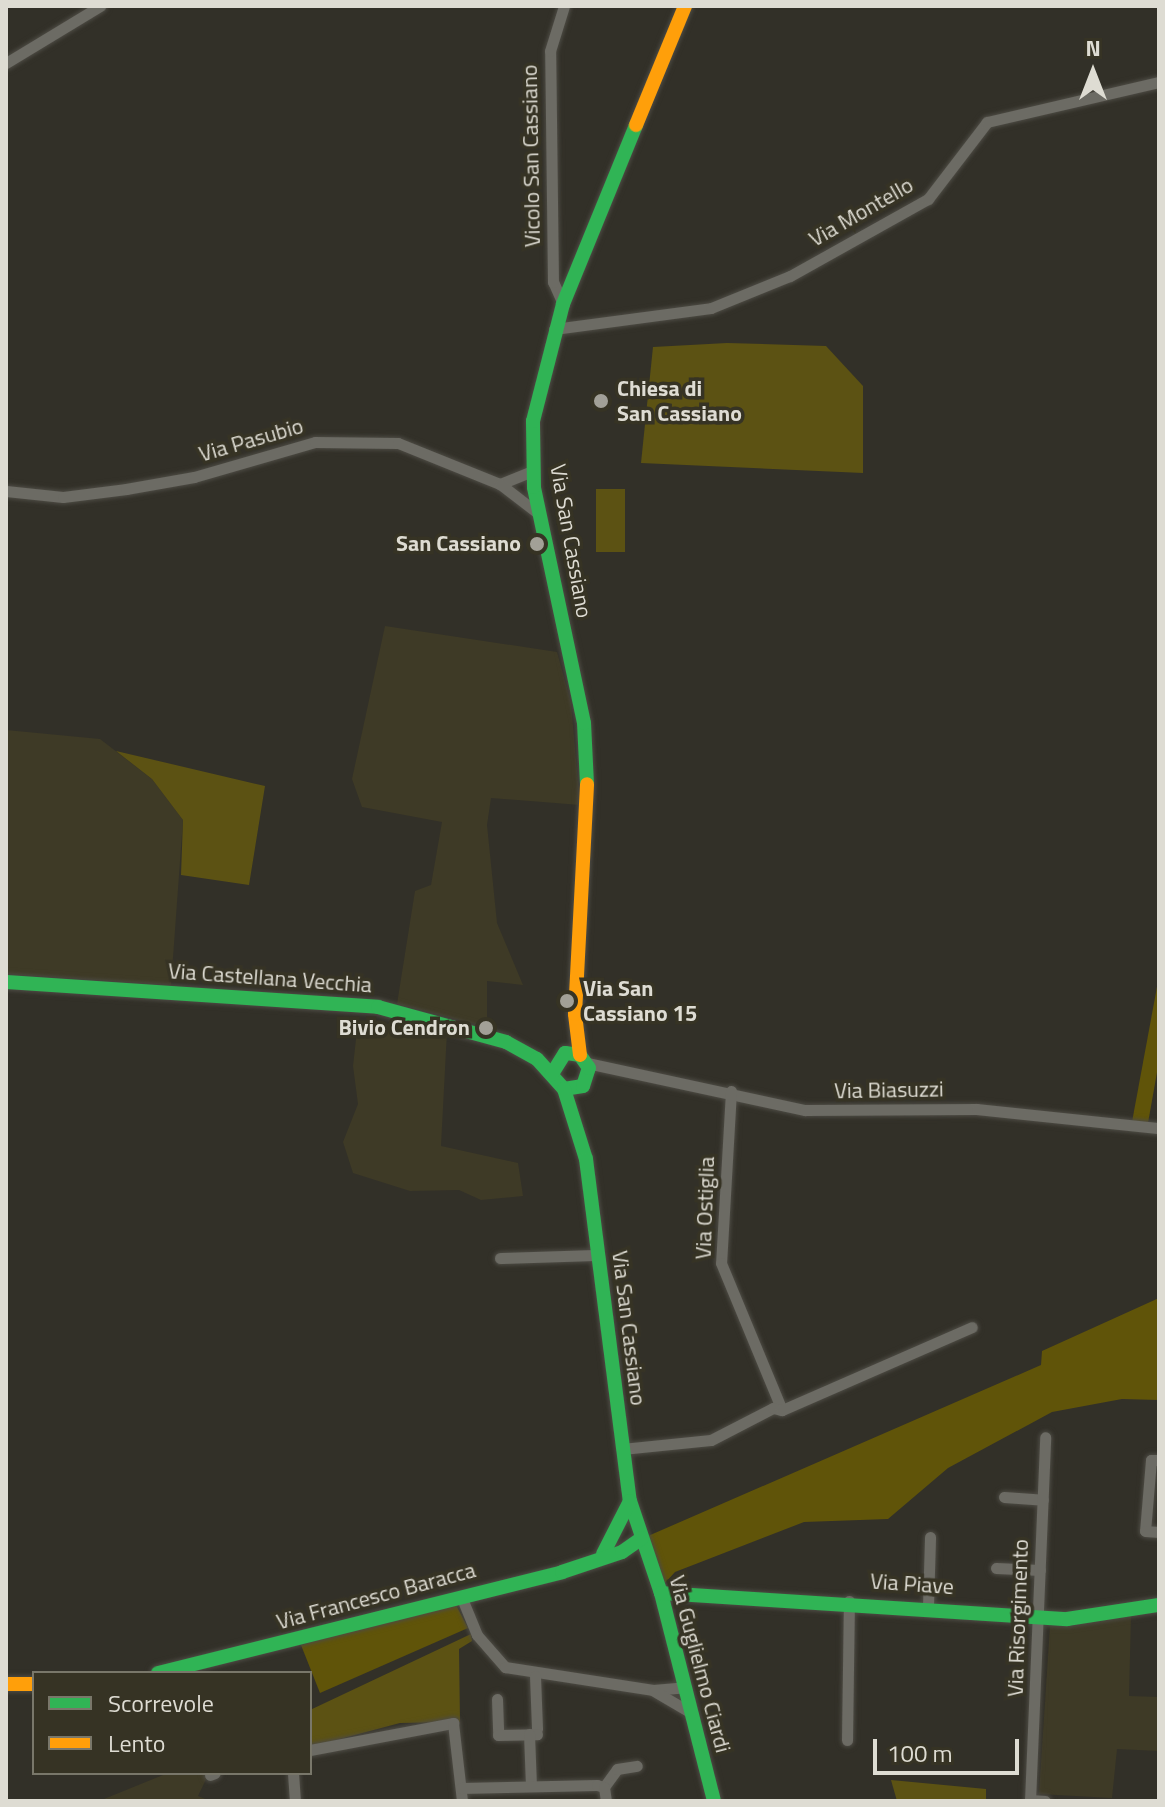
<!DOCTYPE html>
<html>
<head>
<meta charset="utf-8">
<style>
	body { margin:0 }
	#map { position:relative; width:1165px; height:1807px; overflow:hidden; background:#323028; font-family:"Titillium Web",sans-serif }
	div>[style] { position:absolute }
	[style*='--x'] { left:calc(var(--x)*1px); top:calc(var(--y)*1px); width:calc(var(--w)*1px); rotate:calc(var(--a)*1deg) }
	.built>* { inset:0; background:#3e3a26 }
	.green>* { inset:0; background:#5c5213; transform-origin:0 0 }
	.forest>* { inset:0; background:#605409 }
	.roads { filter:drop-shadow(0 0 2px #4d4b44) drop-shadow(0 0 2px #4d4b44) }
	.street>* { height:11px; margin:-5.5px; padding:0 5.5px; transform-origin:5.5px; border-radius:5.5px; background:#6c6b64 }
	.fast>* { height:14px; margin:-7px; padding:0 7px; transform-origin:7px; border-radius:7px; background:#30b455 }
	.slow>* { height:14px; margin:-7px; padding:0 7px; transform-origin:7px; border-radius:7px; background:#ff9f0a }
	.dots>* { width:22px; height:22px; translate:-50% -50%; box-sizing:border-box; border:4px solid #363324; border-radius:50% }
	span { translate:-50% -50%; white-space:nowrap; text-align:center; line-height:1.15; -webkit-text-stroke:7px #363324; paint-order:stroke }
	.street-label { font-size:22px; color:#dedcd3 }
	.poi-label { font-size:22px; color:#dedcd3; font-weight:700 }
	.left { translate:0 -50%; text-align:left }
	.right { translate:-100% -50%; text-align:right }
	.frame { position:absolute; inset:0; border:8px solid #dedcd3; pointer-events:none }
	.legend { position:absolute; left:32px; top:1671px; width:280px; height:104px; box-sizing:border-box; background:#363324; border:2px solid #79776a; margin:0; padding:10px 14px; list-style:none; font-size:24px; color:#dedcd3 }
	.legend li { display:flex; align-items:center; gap:16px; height:40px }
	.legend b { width:40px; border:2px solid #79776a }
	.north { position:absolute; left:1053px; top:32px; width:80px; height:80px; -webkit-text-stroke:6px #363324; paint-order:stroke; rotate:0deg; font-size:22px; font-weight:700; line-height:32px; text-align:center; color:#dedcd3 }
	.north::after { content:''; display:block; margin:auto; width:28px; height:36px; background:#dedcd3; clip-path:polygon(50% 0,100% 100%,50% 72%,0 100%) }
	.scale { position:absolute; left:873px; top:1739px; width:146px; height:36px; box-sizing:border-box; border:4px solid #dedcd3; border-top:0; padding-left:10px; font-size:24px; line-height:28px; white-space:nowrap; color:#dedcd3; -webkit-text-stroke:6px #363324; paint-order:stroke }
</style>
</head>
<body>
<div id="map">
	<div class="built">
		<div style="clip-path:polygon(385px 626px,557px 652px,571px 703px,580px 805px,491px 798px,487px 825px,497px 923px,523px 985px,487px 981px,487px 1027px,397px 1004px,415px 891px,431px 885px,442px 822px,362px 807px,352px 779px)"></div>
		<div style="clip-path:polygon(6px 730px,100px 739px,152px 779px,183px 820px,171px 985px,6px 974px)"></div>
		<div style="clip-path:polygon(358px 1021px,447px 1031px,441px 1146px,518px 1163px,523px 1196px,481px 1200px,459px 1190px,410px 1191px,353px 1173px,343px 1142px,358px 1104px,353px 1066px)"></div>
		<div style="clip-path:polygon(1131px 1616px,1129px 1696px,1159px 1697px,1159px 1751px,1117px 1749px,1112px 1798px,1039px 1794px,1050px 1626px)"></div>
		<div style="clip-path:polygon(168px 1773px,209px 1773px,198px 1796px,210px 1801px,99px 1801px)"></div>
	</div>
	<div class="green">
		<div style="clip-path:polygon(727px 343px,826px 346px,863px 386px,863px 473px,641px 463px,653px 347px)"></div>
		<div style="left:596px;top:489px;width:29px;height:63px"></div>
		<div style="clip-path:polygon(116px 751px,265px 786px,249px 885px,181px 875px,183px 820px,152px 779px)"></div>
		<div style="clip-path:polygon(471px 1634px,472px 1641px,459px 1649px,460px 1722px,400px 1723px,310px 1747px,310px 1710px)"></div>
		<div style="clip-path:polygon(891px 1780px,986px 1789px,986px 1801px,897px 1801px)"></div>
	</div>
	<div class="forest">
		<div style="clip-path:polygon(1159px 976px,1159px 1061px,1148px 1123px,1132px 1122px)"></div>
		<div style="clip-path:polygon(1159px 1298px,1159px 1400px,1122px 1399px,1052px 1412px,948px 1468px,888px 1519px,804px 1522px,675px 1572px,665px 1583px,648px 1536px,1041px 1365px,1042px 1351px)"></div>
		<div style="clip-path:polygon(455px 1603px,468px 1628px,320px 1693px,301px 1645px)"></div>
	</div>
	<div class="roads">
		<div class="street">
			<div style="--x:6;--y:63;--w:110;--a:-31.2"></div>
			<div style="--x:563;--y:304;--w:24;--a:-114"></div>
			<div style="--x:553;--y:282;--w:231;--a:-90.7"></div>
			<div style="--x:550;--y:51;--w:47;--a:-72.7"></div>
			<div style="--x:554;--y:329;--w:158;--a:-7.6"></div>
			<div style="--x:711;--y:308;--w:85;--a:-22.1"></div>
			<div style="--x:790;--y:276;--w:158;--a:-29.2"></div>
			<div style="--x:928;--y:199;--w:97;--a:-52.5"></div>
			<div style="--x:987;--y:122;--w:177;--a:-13.1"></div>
			<div style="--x:500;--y:484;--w:35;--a:-22"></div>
			<div style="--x:6;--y:491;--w:57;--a:6"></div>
			<div style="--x:63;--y:497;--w:64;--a:-7.2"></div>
			<div style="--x:126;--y:489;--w:69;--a:-10"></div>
			<div style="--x:194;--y:477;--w:126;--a:-16.1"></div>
			<div style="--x:315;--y:442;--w:83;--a:0.7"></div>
			<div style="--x:398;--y:443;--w:110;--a:21.9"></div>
			<div style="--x:500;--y:484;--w:49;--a:37.6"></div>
			<div style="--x:587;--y:1063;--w:223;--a:12.2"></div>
			<div style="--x:805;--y:1110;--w:172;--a:-0.3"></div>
			<div style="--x:977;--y:1109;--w:183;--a:6"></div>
			<div style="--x:731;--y:1091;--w:172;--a:93.3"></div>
			<div style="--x:721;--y:1263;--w:159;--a:67.5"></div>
			<div style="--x:500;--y:1258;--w:97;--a:-1.8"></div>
			<div style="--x:622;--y:1449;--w:89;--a:-5.8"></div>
			<div style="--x:711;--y:1440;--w:70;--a:-27.3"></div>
			<div style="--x:773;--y:1408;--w:9;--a:13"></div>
			<div style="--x:782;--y:1410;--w:207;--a:-23.6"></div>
			<div style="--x:1159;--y:1460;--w:8;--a:180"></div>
			<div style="--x:1151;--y:1460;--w:71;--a:94.8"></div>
			<div style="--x:1145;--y:1531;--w:14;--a:4"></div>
			<div style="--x:1004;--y:1497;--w:39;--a:4"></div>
			<div style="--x:996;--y:1568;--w:44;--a:2.6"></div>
			<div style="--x:461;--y:1596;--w:42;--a:67.7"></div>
			<div style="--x:477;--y:1635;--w:43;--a:48.8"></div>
			<div style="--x:505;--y:1667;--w:150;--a:8.8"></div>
			<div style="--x:653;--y:1690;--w:32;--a:-5"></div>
			<div style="--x:928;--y:1606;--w:69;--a:-88.3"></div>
			<div style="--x:535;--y:1676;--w:53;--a:87.8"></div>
			<div style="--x:654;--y:1691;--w:42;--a:30.3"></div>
			<div style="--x:497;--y:1699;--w:36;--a:88"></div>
			<div style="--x:498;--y:1735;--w:39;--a:-1"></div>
			<div style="--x:529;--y:1734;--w:51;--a:87.8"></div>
			<div style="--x:847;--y:1740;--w:139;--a:-89.2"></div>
			<div style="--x:310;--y:1750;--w:146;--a:-10.7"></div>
			<div style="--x:453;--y:1723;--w:79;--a:83.4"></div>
			<div style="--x:293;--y:1773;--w:28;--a:86"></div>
			<div style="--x:210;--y:1775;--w:5;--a:-22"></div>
			<div style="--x:604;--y:1787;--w:22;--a:-54"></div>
			<div style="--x:617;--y:1769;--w:20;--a:-9"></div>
			<div style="--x:461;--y:1788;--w:136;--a:-1.3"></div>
			<div style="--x:597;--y:1785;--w:7;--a:16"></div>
			<div style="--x:604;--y:1787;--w:14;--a:82"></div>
			<div style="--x:1030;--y:1800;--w:15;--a:4"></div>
			<div style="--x:1030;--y:1801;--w:364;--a:-87.6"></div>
		</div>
		<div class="fast">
			<div style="--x:587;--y:784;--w:61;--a:-92.8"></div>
			<div style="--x:584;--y:723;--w:241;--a:-102"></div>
			<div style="--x:534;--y:487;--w:66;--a:-90.9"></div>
			<div style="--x:533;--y:421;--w:121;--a:-75.6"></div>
			<div style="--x:563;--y:304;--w:193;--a:-67.8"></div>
			<div style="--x:6;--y:982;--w:373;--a:3.8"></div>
			<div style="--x:378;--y:1007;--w:133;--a:15.3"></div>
			<div style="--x:506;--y:1042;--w:35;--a:29"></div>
			<div style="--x:537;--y:1059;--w:40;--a:48"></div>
			<div style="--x:564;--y:1089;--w:19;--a:-9"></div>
			<div style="--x:583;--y:1086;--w:19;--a:-72"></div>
			<div style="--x:589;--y:1068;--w:16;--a:-125"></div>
			<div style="--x:580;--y:1055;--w:15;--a:-172"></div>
			<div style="--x:565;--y:1053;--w:25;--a:122"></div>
			<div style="--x:564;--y:1089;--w:73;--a:72.6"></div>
			<div style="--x:586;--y:1159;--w:345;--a:82.7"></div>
			<div style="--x:630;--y:1501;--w:97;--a:71.4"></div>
			<div style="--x:661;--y:1593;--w:215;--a:75.7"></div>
			<div style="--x:603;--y:1554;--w:59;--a:-63"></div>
			<div style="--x:661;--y:1593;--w:407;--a:3.7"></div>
			<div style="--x:1067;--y:1619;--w:93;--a:-8.7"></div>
			<div style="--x:158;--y:1673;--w:416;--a:-14"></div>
			<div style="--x:562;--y:1572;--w:63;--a:-18.4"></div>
			<div style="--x:622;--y:1552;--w:24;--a:-35"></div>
		</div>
		<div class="slow">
			<div style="--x:636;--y:125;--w:129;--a:-67.6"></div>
			<div style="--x:580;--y:1055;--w:41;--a:-97"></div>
			<div style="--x:575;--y:1014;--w:230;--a:-87"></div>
			<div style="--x:6;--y:1684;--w:28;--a:0"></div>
		</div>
	</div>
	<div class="dots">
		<div style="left:601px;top:401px;background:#a2a097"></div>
		<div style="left:537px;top:544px;background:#a2a097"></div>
		<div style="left:567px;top:1001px;background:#a2a097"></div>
		<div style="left:486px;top:1028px;background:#a2a097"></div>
	</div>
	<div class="street-label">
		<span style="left:531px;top:156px;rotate:-91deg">Vicolo San Cassiano</span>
		<span style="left:861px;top:212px;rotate:-30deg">Via Montello</span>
		<span style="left:251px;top:440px;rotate:-16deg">Via Pasubio</span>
		<span style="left:571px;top:541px;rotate:80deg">Via San Cassiano</span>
		<span style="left:270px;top:978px;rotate:4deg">Via Castellana Vecchia</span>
		<span style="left:889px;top:1090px;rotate:-1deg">Via Biasuzzi</span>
		<span style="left:705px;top:1208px;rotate:-88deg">Via Ostiglia</span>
		<span style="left:629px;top:1328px;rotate:83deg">Via San Cassiano</span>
		<span style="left:912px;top:1584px;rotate:4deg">Via Piave</span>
		<span style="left:376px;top:1596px;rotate:-15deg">Via Francesco Baracca</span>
		<span style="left:1018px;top:1618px;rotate:-88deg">Via Risorgimento</span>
		<span style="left:700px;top:1664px;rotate:75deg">Via Guglielmo Ciardi</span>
	</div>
	<div class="poi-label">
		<span class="left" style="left:617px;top:401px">Chiesa di<br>San Cassiano</span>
		<span class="right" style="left:521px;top:544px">San Cassiano</span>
		<span class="left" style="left:583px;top:1001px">Via San<br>Cassiano 15</span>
		<span class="right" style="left:470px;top:1028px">Bivio Cendron</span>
	</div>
	<div class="frame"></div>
	<ul class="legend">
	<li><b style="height:10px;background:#30b455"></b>Scorrevole</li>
	<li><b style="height:10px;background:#ff9f0a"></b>Lento</li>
	</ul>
	<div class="north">N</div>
	<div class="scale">100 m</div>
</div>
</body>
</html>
